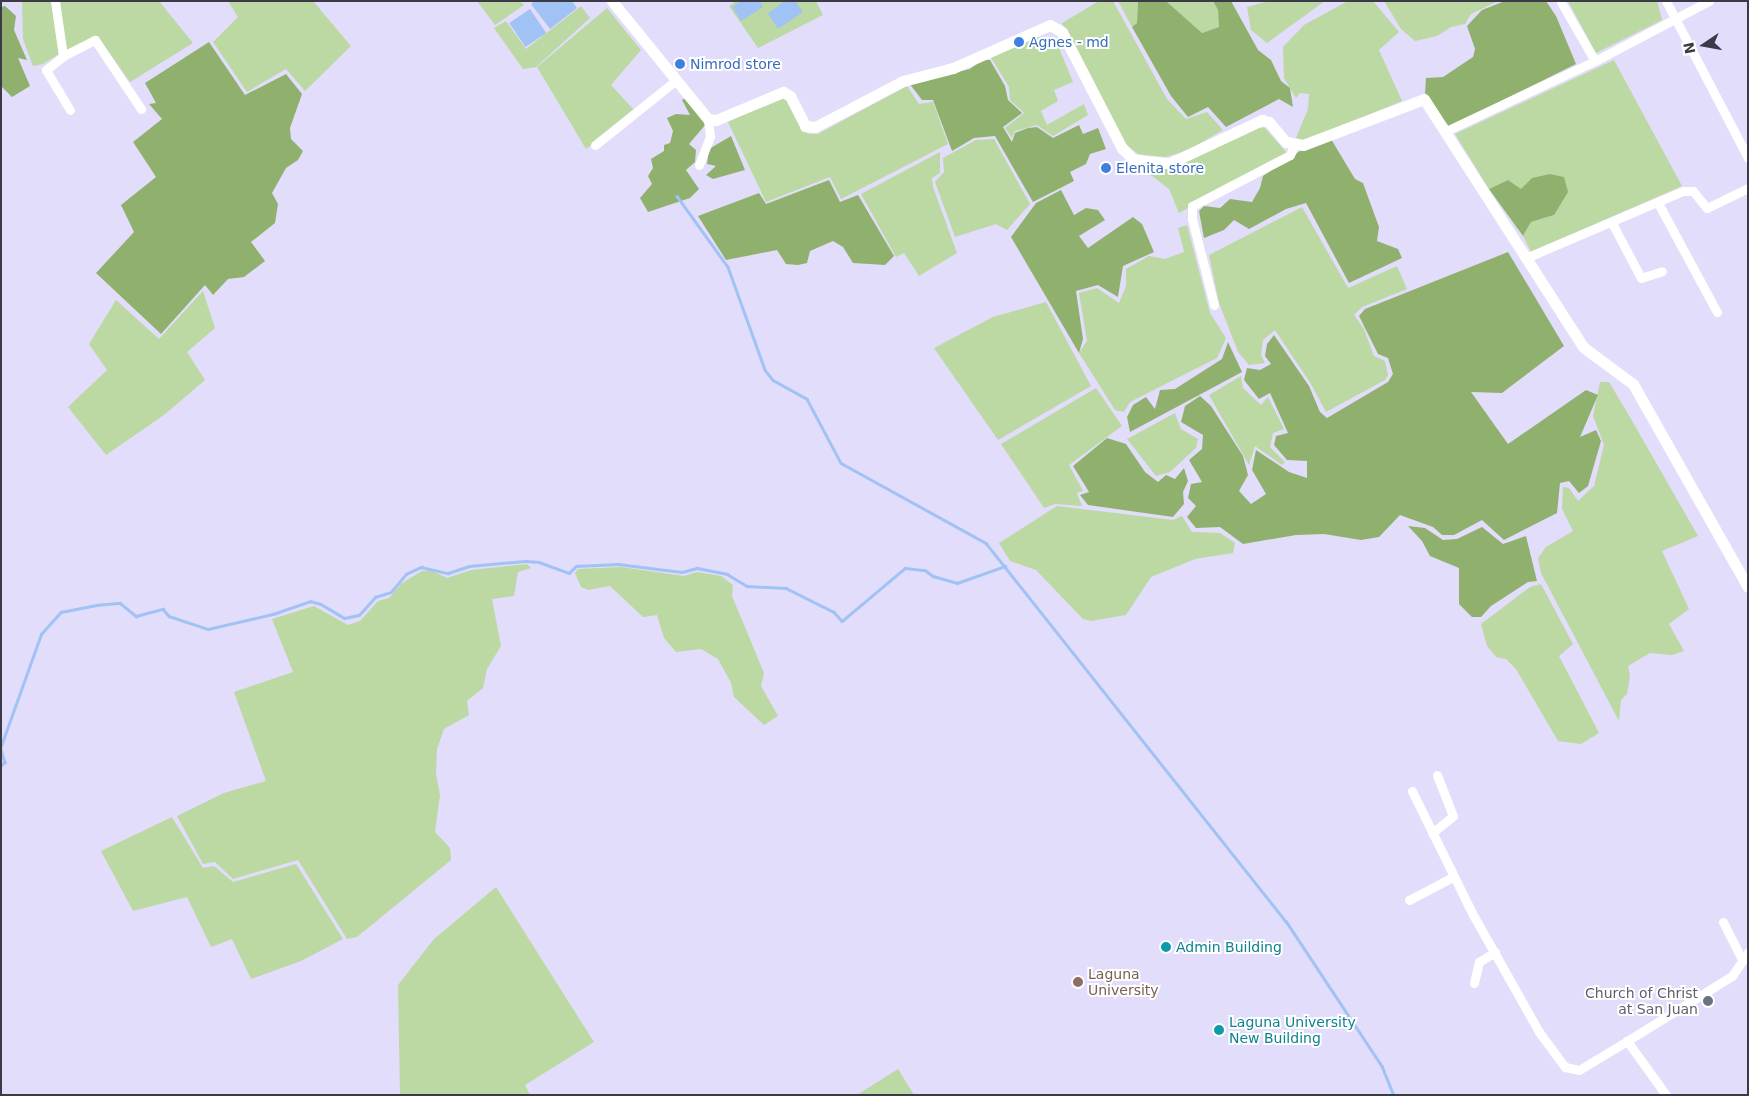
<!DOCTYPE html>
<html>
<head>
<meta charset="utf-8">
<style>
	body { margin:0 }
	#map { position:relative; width:1749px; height:1096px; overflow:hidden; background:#e2ddfa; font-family:"DejaVu Sans",sans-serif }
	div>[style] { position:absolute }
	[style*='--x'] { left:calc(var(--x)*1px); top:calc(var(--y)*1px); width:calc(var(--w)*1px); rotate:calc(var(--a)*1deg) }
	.green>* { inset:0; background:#bcd8a3 }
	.forest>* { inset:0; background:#90b16e }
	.water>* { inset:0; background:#a1c2f4; transform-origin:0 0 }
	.stream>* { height:2.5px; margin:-1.25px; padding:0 1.25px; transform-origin:1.25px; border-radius:1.25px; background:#a1c2f4 }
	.street>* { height:9px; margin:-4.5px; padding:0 4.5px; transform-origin:4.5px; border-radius:4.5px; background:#fff }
	.secondary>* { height:11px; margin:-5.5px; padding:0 5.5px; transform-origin:5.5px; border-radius:5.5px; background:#fff }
	.dots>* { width:14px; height:14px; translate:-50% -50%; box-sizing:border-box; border:2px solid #fff; border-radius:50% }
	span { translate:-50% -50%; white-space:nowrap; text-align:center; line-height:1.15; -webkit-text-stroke:4px #fff; paint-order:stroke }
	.shop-label { font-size:14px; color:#366cbe }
	.left { translate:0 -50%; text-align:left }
	.culture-label { font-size:14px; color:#0d838f }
	.education-label { font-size:14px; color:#785e54 }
	.worship-label { font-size:14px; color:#5b616d }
	.right { translate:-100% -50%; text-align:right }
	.frame { position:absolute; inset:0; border:2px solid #3d3a48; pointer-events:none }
	.north { position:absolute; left:1679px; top:20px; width:50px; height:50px; -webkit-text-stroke:4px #fff; paint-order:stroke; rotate:258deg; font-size:14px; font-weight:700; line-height:20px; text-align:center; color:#3d3a48 }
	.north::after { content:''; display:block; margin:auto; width:18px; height:22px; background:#3d3a48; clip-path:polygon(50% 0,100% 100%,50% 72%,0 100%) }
</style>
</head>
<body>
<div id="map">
	<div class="green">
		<div style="clip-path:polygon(22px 1px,52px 1px,59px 54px,43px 64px,33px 66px,23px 39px)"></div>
		<div style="clip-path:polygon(59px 1px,159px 1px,193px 43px,130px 82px,99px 38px,66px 51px)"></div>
		<div style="clip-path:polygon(228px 1px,313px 1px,351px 46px,305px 91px,286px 69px,247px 92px,213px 42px,238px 17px)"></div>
		<div style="clip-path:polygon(477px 1px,520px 1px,524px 5px,495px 25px)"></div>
		<div style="clip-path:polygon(736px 1px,816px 1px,823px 15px,758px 48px,729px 6px)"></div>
		<div style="clip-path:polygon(1099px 1px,1113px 1px,1167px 99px,1186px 119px,1207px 112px,1223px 130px,1187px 151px,1165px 157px,1138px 154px,1124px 143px,1062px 23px)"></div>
		<div style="clip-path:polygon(1118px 1px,1138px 1px,1137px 23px,1132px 27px)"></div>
		<div style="clip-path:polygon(1166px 1px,1213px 1px,1218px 10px,1219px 27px,1202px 33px)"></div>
		<div style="clip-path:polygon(1269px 1px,1325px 1px,1267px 43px,1251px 30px,1247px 7px)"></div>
		<div style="clip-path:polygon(1348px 1px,1373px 1px,1399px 32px,1379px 50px,1402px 101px,1304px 141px,1296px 138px,1308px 109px,1309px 94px,1300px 93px,1296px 98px,1284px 78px,1283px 47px,1304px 25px)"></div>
		<div style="clip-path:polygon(1384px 1px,1498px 1px,1471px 14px,1465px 24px,1451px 27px,1437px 36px,1415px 41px,1401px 29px)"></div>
		<div style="clip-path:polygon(1568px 1px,1657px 1px,1662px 20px,1596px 53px)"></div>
		<div style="clip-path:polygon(581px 6px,590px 18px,536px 67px,523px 69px,494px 28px,506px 21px,526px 49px)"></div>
		<div style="clip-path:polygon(607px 8px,641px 50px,611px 85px,634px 110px,586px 149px,537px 67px)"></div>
		<div style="clip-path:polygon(1032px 36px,1057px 43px,1073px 82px,1054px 90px,1058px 101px,1041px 111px,1047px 125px,1084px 104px,1088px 115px,1053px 136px,1037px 125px,1015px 131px,1012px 138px,1005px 128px,1024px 113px,1010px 100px,1009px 87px,990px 56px)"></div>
		<div style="clip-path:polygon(1614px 60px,1682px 186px,1531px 252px,1523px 236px,1531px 222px,1554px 215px,1508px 180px,1489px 189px,1455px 134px)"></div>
		<div style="clip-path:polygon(907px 86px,919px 104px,933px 102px,948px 144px,841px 199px,830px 177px,766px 202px,728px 122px,770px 98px,787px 98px,808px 134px,818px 134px)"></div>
		<div style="clip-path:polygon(1255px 127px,1265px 128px,1287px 153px,1179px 213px,1169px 189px,1147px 172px,1151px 167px,1176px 167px)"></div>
		<div style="clip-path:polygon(994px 139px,1030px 204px,1007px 230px,996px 224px,955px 237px,935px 182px,944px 172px,943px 158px,976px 140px)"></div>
		<div style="clip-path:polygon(940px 152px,940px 173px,932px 178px,933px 187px,957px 253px,919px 276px,904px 253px,896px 257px,861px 194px)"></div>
		<div style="clip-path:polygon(1302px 207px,1348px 288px,1397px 266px,1407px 289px,1362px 307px,1354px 315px,1364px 329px,1374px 356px,1385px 361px,1388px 375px,1385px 380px,1326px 412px,1311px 384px,1275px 330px,1263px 340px,1261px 355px,1265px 363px,1249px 365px,1238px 352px,1219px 303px,1209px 255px)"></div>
		<div style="clip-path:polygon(1187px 225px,1210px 313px,1226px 338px,1217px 358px,1130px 402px,1124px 412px,1115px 410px,1079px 353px,1087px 341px,1079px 293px,1097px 288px,1119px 303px,1126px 286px,1126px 269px,1149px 256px,1165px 259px,1184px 252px,1178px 228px)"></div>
		<div style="clip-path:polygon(203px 291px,215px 328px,187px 352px,205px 380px,164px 415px,106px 455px,68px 407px,107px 370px,89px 344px,116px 300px,159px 339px)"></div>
		<div style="clip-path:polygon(1046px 302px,1091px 386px,998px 440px,934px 348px,993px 317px)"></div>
		<div style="clip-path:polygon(1241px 376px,1243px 388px,1261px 405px,1268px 397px,1284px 429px,1273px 433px,1270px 447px,1285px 462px,1282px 465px,1255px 446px,1249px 465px,1209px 395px)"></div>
		<div style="clip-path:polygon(1600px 382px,1609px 382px,1627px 412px,1698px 536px,1662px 551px,1689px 609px,1669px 624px,1684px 651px,1672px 655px,1650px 653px,1628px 666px,1630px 677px,1627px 694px,1621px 700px,1619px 721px,1541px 573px,1538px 558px,1546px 547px,1573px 531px,1562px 509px,1563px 487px,1569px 488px,1578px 501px,1594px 486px,1604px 445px,1593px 416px)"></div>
		<div style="clip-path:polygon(1096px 388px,1122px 426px,1069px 465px,1083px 491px,1077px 493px,1082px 506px,1055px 504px,1044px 508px,1001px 444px)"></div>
		<div style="clip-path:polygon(1175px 413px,1181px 429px,1198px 439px,1196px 448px,1170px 472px,1156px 476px,1127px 439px)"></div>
		<div style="clip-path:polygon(1057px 506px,1173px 520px,1182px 516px,1192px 532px,1220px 533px,1235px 543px,1233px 553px,1195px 559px,1151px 577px,1126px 615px,1091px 621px,1083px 619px,1036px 570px,1010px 561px,999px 543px)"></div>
		<div style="clip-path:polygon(527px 564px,531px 568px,518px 572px,514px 596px,492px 599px,501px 646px,487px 669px,483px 688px,467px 701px,469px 715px,444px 729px,437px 749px,436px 774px,440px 795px,435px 832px,450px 848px,451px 860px,357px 937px,347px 939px,298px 860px,233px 879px,215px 862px,203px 864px,177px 816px,224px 793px,266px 781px,234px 692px,293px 672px,272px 619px,314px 606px,348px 625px,360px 621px,378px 601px,389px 598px,402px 583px,422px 571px,433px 571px,447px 578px,471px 570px)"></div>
		<div style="clip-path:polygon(621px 567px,684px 576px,697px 572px,721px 576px,733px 585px,732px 596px,764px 673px,761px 686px,778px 716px,764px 725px,734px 697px,731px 683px,718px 659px,701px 649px,676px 652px,664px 638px,657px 615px,643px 617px,610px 586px,588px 590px,581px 587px,575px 573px,578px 569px)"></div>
		<div style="clip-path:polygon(1541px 584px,1573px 644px,1559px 656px,1599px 733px,1581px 744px,1558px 741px,1516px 669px,1506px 659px,1496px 657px,1487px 646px,1481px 624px,1530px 587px)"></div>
		<div style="clip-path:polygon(172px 817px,203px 868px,214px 866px,233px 882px,296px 864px,343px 939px,301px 961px,251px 979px,232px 939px,211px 947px,187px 897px,133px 911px,101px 851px)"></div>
		<div style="clip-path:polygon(496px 887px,594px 1042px,525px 1085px,530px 1095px,400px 1095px,398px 985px,434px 939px)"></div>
		<div style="clip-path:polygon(898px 1069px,914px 1095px,857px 1095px)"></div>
	</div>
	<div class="forest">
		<div style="clip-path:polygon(1138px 1px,1166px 1px,1202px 33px,1219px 27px,1218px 10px,1213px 1px,1231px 1px,1258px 50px,1271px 60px,1281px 81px,1290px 88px,1293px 107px,1279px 99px,1226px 127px,1208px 107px,1188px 117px,1171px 96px,1132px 27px,1137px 23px)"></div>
		<div style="clip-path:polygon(1505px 1px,1546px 1px,1556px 16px,1576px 64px,1449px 127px,1425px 93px,1426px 78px,1443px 77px,1473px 57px,1475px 49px,1467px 26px,1482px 10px)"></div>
		<div style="clip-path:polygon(5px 6px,16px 16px,14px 30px,27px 60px,18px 58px,30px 86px,12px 97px,1px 86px,1px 7px)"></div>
		<div style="clip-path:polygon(209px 42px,245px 95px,286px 74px,302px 94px,290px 128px,291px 139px,303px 151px,298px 160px,286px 168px,272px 193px,278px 204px,275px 223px,251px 242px,265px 261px,244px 277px,228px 279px,213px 295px,205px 285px,161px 334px,96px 273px,134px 232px,121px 205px,156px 177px,133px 142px,162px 119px,149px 104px,156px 103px,145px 83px)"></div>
		<div style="clip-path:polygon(982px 60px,990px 60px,1005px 86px,1008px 100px,1022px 113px,1003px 127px,1012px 142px,1015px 133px,1028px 128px,1037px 127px,1053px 138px,1079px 125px,1083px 134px,1098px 128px,1106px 149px,1090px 154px,1086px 164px,1070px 172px,1074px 181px,1033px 202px,995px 136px,974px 138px,952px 151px,933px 100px,922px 100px,909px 83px,970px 69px)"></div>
		<div style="clip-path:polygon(685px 98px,706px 124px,689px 144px,696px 150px,695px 162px,686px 170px,699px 189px,690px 198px,648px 212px,640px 198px,652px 184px,648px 176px,653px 168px,651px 159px,664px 151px,664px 145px,670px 143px,673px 131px,667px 118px,676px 114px,690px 115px,682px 100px)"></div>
		<div style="clip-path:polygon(731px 136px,745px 170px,713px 179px,706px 175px,716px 166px,707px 164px,709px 149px)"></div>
		<div style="clip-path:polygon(1331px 139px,1355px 179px,1363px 183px,1379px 227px,1377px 241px,1398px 249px,1402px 258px,1349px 283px,1306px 203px,1286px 209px,1249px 229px,1234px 220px,1224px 230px,1204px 238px,1199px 211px,1204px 206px,1220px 208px,1230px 199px,1252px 202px,1260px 188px,1263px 176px,1300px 151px)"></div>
		<div style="clip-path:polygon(1550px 174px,1564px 177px,1568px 192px,1554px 215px,1531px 222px,1523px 236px,1489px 189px,1508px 180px,1521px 189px,1532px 178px)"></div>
		<div style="clip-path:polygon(829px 180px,840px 202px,858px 195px,894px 256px,885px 265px,853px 263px,843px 247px,833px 241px,810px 251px,807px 263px,798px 265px,786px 264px,777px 250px,726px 260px,698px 216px,759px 193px,766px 204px)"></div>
		<div style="clip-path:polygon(1061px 190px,1074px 215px,1086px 208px,1098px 210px,1105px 220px,1079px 236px,1088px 248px,1133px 217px,1142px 224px,1154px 252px,1123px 266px,1118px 297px,1098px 285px,1076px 291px,1083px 339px,1079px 353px,1011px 237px,1036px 203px)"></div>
		<div style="clip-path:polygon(1508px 252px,1564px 346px,1502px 393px,1471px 392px,1508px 444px,1586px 390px,1598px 395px,1580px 437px,1596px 430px,1601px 441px,1588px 486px,1579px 493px,1569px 481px,1560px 483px,1557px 513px,1504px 540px,1482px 520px,1454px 535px,1442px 535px,1433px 527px,1400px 515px,1379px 537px,1361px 540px,1324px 534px,1296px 535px,1243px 544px,1220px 527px,1196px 528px,1187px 517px,1196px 506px,1188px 498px,1191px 484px,1202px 482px,1189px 460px,1202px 449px,1203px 435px,1181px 422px,1185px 406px,1200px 396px,1211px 406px,1243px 456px,1248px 475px,1239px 491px,1251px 504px,1266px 494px,1252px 470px,1256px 450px,1289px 472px,1307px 478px,1307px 461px,1287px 460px,1274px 445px,1276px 436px,1288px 433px,1270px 393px,1259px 399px,1244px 380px,1247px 368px,1260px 370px,1271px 364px,1265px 356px,1267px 344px,1274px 335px,1309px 386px,1320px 412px,1327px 418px,1388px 382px,1393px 374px,1388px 358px,1378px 354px,1359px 316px,1365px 309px)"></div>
		<div style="clip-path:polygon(1228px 342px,1242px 372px,1130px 432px,1127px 417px,1133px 405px,1146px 397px,1155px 409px,1160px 390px,1175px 389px,1222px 359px)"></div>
		<div style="clip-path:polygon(1107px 438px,1126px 444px,1145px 472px,1158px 482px,1166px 475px,1175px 479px,1184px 468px,1188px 481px,1183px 492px,1184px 504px,1173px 517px,1088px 505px,1080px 495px,1089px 492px,1073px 466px)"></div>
		<div style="clip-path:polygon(1408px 526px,1425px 528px,1443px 540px,1457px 539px,1482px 527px,1503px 544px,1526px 536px,1537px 581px,1528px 582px,1491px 606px,1481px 617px,1472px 617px,1459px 604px,1459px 568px,1430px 556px,1422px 541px)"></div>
	</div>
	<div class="water">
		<div style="clip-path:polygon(535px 1px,572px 1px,577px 8px,550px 29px,531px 4px)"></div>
		<div style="clip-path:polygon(741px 1px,760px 1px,763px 7px,741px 21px,732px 7px)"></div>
		<div style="clip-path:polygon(785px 1px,795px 1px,803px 12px,778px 29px,768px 13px)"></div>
		<div style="left:530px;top:9px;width:29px;height:25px;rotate:56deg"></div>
	</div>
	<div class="stream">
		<div style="--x:677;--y:196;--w:87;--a:54.3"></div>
		<div style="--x:728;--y:267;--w:109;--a:70.2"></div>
		<div style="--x:765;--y:370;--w:13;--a:51"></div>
		<div style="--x:773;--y:380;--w:39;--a:29"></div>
		<div style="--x:807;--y:399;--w:72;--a:62"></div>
		<div style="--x:841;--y:463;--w:166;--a:28.9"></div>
		<div style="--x:986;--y:543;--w:483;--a:51.6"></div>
		<div style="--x:1286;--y:921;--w:174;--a:56.5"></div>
		<div style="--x:1382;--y:1066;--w:31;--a:68"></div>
		<div style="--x:1;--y:746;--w:119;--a:-70.3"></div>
		<div style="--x:41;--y:634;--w:30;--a:-48"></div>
		<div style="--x:61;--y:612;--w:36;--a:-11"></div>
		<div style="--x:96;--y:605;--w:24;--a:-5"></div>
		<div style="--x:120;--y:603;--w:21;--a:39"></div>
		<div style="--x:136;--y:616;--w:28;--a:-15"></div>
		<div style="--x:163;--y:609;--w:9;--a:49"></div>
		<div style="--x:169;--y:616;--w:41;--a:18.4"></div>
		<div style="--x:208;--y:629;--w:67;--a:-13"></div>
		<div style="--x:273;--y:614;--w:39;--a:-19"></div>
		<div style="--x:310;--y:601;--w:11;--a:15"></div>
		<div style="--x:321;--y:604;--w:27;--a:31"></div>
		<div style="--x:344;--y:618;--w:15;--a:-11"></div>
		<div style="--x:359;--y:615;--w:24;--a:-48"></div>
		<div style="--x:375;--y:597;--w:17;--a:-17"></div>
		<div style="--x:391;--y:592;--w:23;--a:-50"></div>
		<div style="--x:406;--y:574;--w:17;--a:-25"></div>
		<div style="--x:421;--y:567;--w:28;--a:13"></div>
		<div style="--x:448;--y:573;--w:22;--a:-18"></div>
		<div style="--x:469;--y:566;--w:56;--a:-5.1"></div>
		<div style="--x:525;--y:561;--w:14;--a:4"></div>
		<div style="--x:539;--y:562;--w:32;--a:20"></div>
		<div style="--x:569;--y:573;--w:10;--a:-45"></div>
		<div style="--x:576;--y:566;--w:42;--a:-2.7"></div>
		<div style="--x:618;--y:564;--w:64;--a:7.1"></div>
		<div style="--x:682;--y:572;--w:16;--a:-15"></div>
		<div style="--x:697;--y:568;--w:31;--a:11"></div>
		<div style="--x:727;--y:574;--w:23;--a:31"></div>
		<div style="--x:747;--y:586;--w:39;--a:3"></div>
		<div style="--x:786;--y:588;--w:54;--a:26.6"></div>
		<div style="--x:834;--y:612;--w:12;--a:48"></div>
		<div style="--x:842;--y:621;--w:82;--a:-40.1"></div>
		<div style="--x:905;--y:568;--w:20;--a:6"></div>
		<div style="--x:925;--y:570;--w:10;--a:37"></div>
		<div style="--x:933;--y:576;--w:25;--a:16"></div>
		<div style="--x:957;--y:583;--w:51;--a:-19.5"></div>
		<div style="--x:1;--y:750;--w:13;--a:72"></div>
		<div style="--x:5;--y:762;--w:6;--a:135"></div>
	</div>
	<div class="street">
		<div style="--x:55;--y:1;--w:56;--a:81.7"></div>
		<div style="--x:1666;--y:1;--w:177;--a:62.4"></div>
		<div style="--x:1561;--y:2;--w:68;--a:60"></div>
		<div style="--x:70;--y:110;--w:47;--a:-121"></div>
		<div style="--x:46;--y:70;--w:22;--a:-39"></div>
		<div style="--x:63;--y:56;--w:36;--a:-27"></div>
		<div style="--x:95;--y:40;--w:83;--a:56.3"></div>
		<div style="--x:1446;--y:131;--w:165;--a:-25.2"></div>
		<div style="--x:1595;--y:61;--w:129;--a:-27.8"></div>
		<div style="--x:595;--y:145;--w:104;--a:-38.7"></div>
		<div style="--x:699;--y:165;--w:31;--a:-69"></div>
		<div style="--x:710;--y:136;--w:17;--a:-97"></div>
		<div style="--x:1658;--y:203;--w:124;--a:61.6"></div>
		<div style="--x:1612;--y:223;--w:62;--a:62.2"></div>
		<div style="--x:1641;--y:278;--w:22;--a:-18"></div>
		<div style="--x:1528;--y:257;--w:168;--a:-23.1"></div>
		<div style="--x:1683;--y:191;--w:10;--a:0"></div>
		<div style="--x:1693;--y:191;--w:22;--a:51"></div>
		<div style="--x:1707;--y:208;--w:46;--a:-26"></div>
		<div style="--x:1214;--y:305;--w:89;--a:-104.3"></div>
		<div style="--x:1192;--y:219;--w:13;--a:-90"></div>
		<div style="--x:1192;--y:206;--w:110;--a:-27.5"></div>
		<div style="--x:1290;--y:155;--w:10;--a:-66"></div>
		<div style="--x:1412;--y:791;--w:136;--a:63.8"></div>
		<div style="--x:1472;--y:913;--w:137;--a:60.6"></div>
		<div style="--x:1539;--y:1032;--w:44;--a:53.4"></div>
		<div style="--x:1565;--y:1067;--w:14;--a:12"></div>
		<div style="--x:1579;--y:1070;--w:56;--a:-31.1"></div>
		<div style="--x:1432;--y:833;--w:27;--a:-39"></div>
		<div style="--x:1453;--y:816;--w:44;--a:-111.3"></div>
		<div style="--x:1409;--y:900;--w:50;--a:-27.6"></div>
		<div style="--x:1723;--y:922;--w:39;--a:63"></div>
		<div style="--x:1474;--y:983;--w:22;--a:-77"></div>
		<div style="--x:1479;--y:962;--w:19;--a:-32"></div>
		<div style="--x:1666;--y:1095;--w:67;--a:-125.8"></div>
		<div style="--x:1627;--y:1041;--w:123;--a:-31.8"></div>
		<div style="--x:1732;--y:976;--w:29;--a:-56"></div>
	</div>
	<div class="secondary">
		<div style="--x:612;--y:1;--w:152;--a:50.9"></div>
		<div style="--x:708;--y:119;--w:8;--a:7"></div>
		<div style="--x:716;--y:120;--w:73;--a:-22.7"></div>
		<div style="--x:783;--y:92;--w:8;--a:30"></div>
		<div style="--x:790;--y:96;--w:34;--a:63"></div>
		<div style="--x:805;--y:126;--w:10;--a:6"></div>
		<div style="--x:815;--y:127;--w:99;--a:-27.6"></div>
		<div style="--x:903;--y:81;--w:52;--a:-14.6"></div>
		<div style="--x:953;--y:68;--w:106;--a:-23.9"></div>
		<div style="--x:1050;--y:25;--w:14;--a:30"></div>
		<div style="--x:1062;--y:32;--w:131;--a:62.7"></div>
		<div style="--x:1122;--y:148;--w:16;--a:45"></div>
		<div style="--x:1133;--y:159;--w:12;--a:9"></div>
		<div style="--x:1145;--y:161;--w:25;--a:5"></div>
		<div style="--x:1170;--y:163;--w:102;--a:-25.1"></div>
		<div style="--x:1262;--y:120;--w:7;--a:16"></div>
		<div style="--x:1269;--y:122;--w:26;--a:50"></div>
		<div style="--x:1286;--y:142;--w:17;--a:10"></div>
		<div style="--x:1303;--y:145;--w:129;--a:-20.8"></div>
		<div style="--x:1424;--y:99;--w:295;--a:57.3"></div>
		<div style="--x:1583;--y:347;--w:62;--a:36.5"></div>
		<div style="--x:1633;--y:384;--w:233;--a:60.5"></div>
	</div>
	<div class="dots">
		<div style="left:1019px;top:42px;background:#3f7fe0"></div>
		<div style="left:680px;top:64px;background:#3f7fe0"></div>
		<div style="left:1106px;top:168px;background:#3f7fe0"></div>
		<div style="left:1166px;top:947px;background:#0f9aa8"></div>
		<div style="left:1078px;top:982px;background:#8d6e63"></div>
		<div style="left:1708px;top:1001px;background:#6b7280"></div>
		<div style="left:1219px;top:1030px;background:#0f9aa8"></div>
	</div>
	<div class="shop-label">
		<span class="left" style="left:1029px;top:42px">Agnes - md</span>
		<span class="left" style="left:690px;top:64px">Nimrod store</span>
		<span class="left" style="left:1116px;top:168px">Elenita store</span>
	</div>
	<div class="culture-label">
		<span class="left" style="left:1176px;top:947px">Admin Building</span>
		<span class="left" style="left:1229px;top:1030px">Laguna University<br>New Building</span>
	</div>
	<div class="education-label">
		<span class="left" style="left:1088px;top:982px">Laguna<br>University</span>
	</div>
	<div class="worship-label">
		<span class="right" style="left:1698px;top:1001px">Church of Christ<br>at San Juan</span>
	</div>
	<div class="frame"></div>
	<div class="north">N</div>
</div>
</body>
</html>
